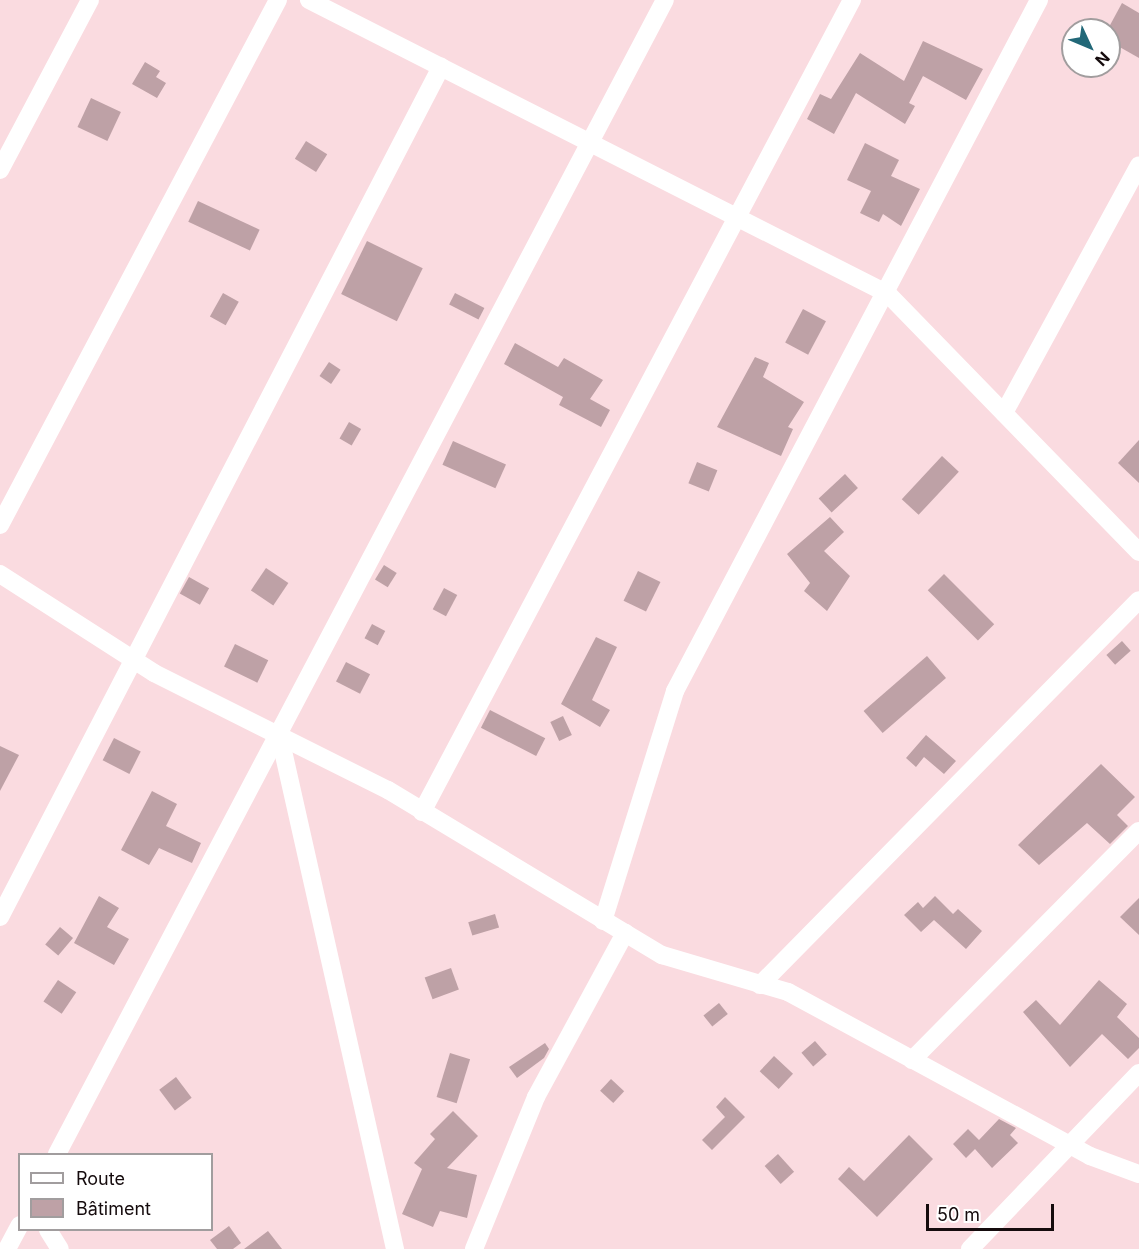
<!DOCTYPE html>
<html>
<head>
<meta charset="utf-8">
<style>
	body { margin:0 }
	#map { position:relative; width:1139px; height:1249px; overflow:hidden; background:#fadbe0; font-family:Inter,sans-serif }
	div>[style] { position:absolute }
	[style*='--x'] { left:calc(var(--x)*1px); top:calc(var(--y)*1px); width:calc(var(--w)*1px); rotate:calc(var(--a)*1deg) }
	.building>* { inset:0; background:#bea1a6; transform-origin:0 0 }
	.minor>* { height:18px; margin:-9px; padding:0 9px; transform-origin:9px; border-radius:9px; background:#fff }
	span { translate:-50% -50%; white-space:nowrap; text-align:center; line-height:1.15; -webkit-text-stroke:4.5px #fff; paint-order:stroke }
	.legend { position:absolute; left:18px; top:1153px; width:195px; height:78px; box-sizing:border-box; background:#fff; border:2px solid #a19d9e; margin:0; padding:8px 10px; list-style:none; font-size:18px; color:#150b0d }
	.legend li { display:flex; align-items:center; gap:12px; height:30px }
	.legend b { width:30px; border:2px solid #a19d9e }
	.north { position:absolute; left:1061px; top:18px; width:60px; height:60px; box-sizing:border-box; background:#fff; border:2px solid #a19d9e; border-radius:50%; rotate:134deg; font-size:16px; font-weight:700; line-height:24px; text-align:center; color:#150b0d }
	.north::after { content:''; display:block; margin:auto; width:21px; height:27px; background:#226878; clip-path:polygon(50% 0,100% 100%,50% 72%,0 100%) }
	.scale { position:absolute; left:926px; top:1204px; width:128px; height:27px; box-sizing:border-box; border:3px solid #150b0d; border-top:0; padding-left:8px; font-size:18px; line-height:21px; white-space:nowrap; color:#150b0d; -webkit-text-stroke:4px #fff; paint-order:stroke }
</style>
</head>
<body>
<div id="map">
	<div class="building">
		<div style="clip-path:polygon(1122px 3px,1139px 13px,1139px 58px,1109px 41px,1109px 27px)"></div>
		<div style="clip-path:polygon(923px 41px,983px 69px,966px 100px,923px 76px,909px 103px,915px 106px,905px 124px,856px 93px,834px 134px,807px 119px,820px 94px,831px 99px,860px 53px,904px 81px)"></div>
		<div style="clip-path:polygon(145px 62px,160px 71px,156px 77px,166px 83px,157px 98px,132px 84px)"></div>
		<div style="left:91px;top:98px;width:33px;height:32px;rotate:25deg"></div>
		<div style="left:306px;top:141px;width:25px;height:21px;rotate:32deg"></div>
		<div style="clip-path:polygon(865px 143px,899px 160px,891px 176px,920px 189px,901px 226px,883px 214px,879px 222px,860px 213px,871px 191px,847px 180px)"></div>
		<div style="left:198px;top:201px;width:68px;height:23px;rotate:25deg"></div>
		<div style="left:367px;top:241px;width:62px;height:59px;rotate:26deg"></div>
		<div style="left:223px;top:293px;width:18px;height:27px;rotate:29deg"></div>
		<div style="left:455px;top:293px;width:33px;height:13px;rotate:27deg"></div>
		<div style="left:803px;top:309px;width:26px;height:38px;rotate:28deg"></div>
		<div style="clip-path:polygon(515px 343px,558px 367px,564px 358px,603px 380px,590px 399px,610px 410px,601px 427px,559px 405px,563px 397px,504px 364px)"></div>
		<div style="clip-path:polygon(755px 357px,769px 363px,763px 377px,804px 402px,788px 427px,793px 429px,781px 456px,717px 427px)"></div>
		<div style="left:329px;top:362px;width:14px;height:17px;rotate:34deg"></div>
		<div style="left:349px;top:422px;width:14px;height:19px;rotate:30deg"></div>
		<div style="clip-path:polygon(1139px 440px,1139px 483px,1118px 463px)"></div>
		<div style="left:453px;top:441px;width:58px;height:26px;rotate:24deg"></div>
		<div style="left:942px;top:456px;width:23px;height:59px;rotate:43deg"></div>
		<div style="left:697px;top:462px;width:22px;height:23px;rotate:22deg"></div>
		<div style="left:845px;top:474px;width:19px;height:36px;rotate:47deg"></div>
		<div style="clip-path:polygon(830px 517px,844px 532px,824px 551px,850px 576px,827px 611px,804px 591px,810px 583px,787px 554px)"></div>
		<div style="left:384px;top:565px;width:15px;height:17px;rotate:32deg"></div>
		<div style="left:266px;top:568px;width:27px;height:27px;rotate:34deg"></div>
		<div style="left:638px;top:571px;width:25px;height:33px;rotate:26deg"></div>
		<div style="left:944px;top:574px;width:71px;height:23px;rotate:45deg"></div>
		<div style="left:189px;top:577px;width:23px;height:19px;rotate:29deg"></div>
		<div style="left:444px;top:588px;width:15px;height:24px;rotate:28deg"></div>
		<div style="left:372px;top:624px;width:15px;height:16px;rotate:28deg"></div>
		<div style="clip-path:polygon(596px 637px,617px 647px,592px 700px,610px 710px,600px 727px,561px 704px)"></div>
		<div style="left:1122px;top:641px;width:13px;height:21px;rotate:48deg"></div>
		<div style="left:235px;top:644px;width:37px;height:25px;rotate:26deg"></div>
		<div style="left:927px;top:656px;width:29px;height:84px;rotate:49deg"></div>
		<div style="left:346px;top:662px;width:27px;height:22px;rotate:27deg"></div>
		<div style="left:490px;top:710px;width:62px;height:20px;rotate:27deg"></div>
		<div style="left:563px;top:716px;width:21px;height:14px;rotate:65deg"></div>
		<div style="clip-path:polygon(926px 735px,956px 761px,944px 774px,924px 757px,916px 767px,906px 758px)"></div>
		<div style="left:114px;top:738px;width:30px;height:25px;rotate:27deg"></div>
		<div style="clip-path:polygon(0 746px,19px 755px,0 791px)"></div>
		<div style="clip-path:polygon(1101px 764px,1135px 797px,1117px 815px,1128px 826px,1110px 844px,1087px 823px,1039px 865px,1018px 845px)"></div>
		<div style="clip-path:polygon(152px 791px,177px 804px,166px 826px,201px 843px,192px 863px,159px 848px,149px 865px,121px 850px)"></div>
		<div style="clip-path:polygon(99px 896px,119px 908px,107px 927px,129px 939px,114px 965px,74px 943px)"></div>
		<div style="clip-path:polygon(935px 896px,953px 914px,958px 909px,982px 931px,966px 949px,934px 920px,921px 932px,904px 915px,918px 902px,923px 908px)"></div>
		<div style="clip-path:polygon(1139px 898px,1139px 935px,1120px 917px)"></div>
		<div style="left:495px;top:914px;width:14px;height:28px;rotate:73deg"></div>
		<div style="left:60px;top:927px;width:17px;height:23px;rotate:40deg"></div>
		<div style="left:451px;top:968px;width:23px;height:28px;rotate:70deg"></div>
		<div style="left:58px;top:980px;width:22px;height:26px;rotate:34deg"></div>
		<div style="clip-path:polygon(1099px 980px,1127px 1004px,1117px 1017px,1139px 1038px,1139px 1048px,1128px 1059px,1102px 1034px,1070px 1067px,1023px 1012px,1036px 1000px,1060px 1025px)"></div>
		<div style="left:719px;top:1003px;width:14px;height:20px;rotate:51deg"></div>
		<div style="left:815px;top:1041px;width:18px;height:18px;rotate:49deg"></div>
		<div style="clip-path:polygon(545px 1043px,549px 1049px,544px 1058px,517px 1078px,509px 1067px)"></div>
		<div style="left:450px;top:1053px;width:21px;height:46px;rotate:17deg"></div>
		<div style="left:774px;top:1056px;width:26px;height:21px;rotate:43deg"></div>
		<div style="left:176px;top:1077px;width:26px;height:21px;rotate:53deg"></div>
		<div style="left:611px;top:1079px;width:18px;height:16px;rotate:43deg"></div>
		<div style="clip-path:polygon(725px 1097px,745px 1117px,712px 1150px,702px 1140px,725px 1117px,716px 1107px)"></div>
		<div style="clip-path:polygon(453px 1111px,478px 1136px,447px 1168px,477px 1175px,467px 1218px,440px 1211px,433px 1227px,402px 1214px,422px 1169px,414px 1163px,435px 1139px,430px 1134px)"></div>
		<div style="clip-path:polygon(999px 1119px,1016px 1128px,1010px 1135px,1018px 1143px,992px 1168px,975px 1149px,966px 1158px,953px 1144px,968px 1129px,979px 1140px)"></div>
		<div style="clip-path:polygon(909px 1135px,933px 1159px,877px 1217px,838px 1179px,849px 1167px,864px 1181px)"></div>
		<div style="left:778px;top:1154px;width:24px;height:18px;rotate:48deg"></div>
		<div style="clip-path:polygon(229px 1226px,241px 1243px,233px 1249px,217px 1249px,210px 1240px)"></div>
		<div style="clip-path:polygon(268px 1231px,282px 1249px,244px 1249px)"></div>
	</div>
	<div class="minor">
		<div style="--x:309;--y:0;--w:649;--a:26.92"></div>
		<div style="--x:888;--y:294;--w:360;--a:45.8"></div>
		<div style="--x:0;--y:170;--w:192;--a:-62.1"></div>
		<div style="--x:1004;--y:413;--w:282;--a:-61.4"></div>
		<div style="--x:0;--y:525;--w:594;--a:-62.1"></div>
		<div style="--x:0;--y:574;--w:183;--a:32.7"></div>
		<div style="--x:154;--y:673;--w:262;--a:26.6"></div>
		<div style="--x:388;--y:790;--w:320;--a:31.1"></div>
		<div style="--x:662;--y:955;--w:131;--a:16.4"></div>
		<div style="--x:788;--y:992;--w:344;--a:28.5"></div>
		<div style="--x:1090;--y:1156;--w:52;--a:20.2"></div>
		<div style="--x:279;--y:733;--w:529;--a:77.33"></div>
		<div style="--x:422;--y:812;--w:919;--a:-62.1"></div>
		<div style="--x:0;--y:917;--w:958;--a:-62.58"></div>
		<div style="--x:603;--y:921;--w:241;--a:-72.6"></div>
		<div style="--x:675;--y:691;--w:781;--a:-62.22"></div>
		<div style="--x:760;--y:985;--w:540;--a:-45.45"></div>
		<div style="--x:912;--y:1060;--w:322;--a:-45.3"></div>
		<div style="--x:57;--y:1154;--w:1304;--a:-62.22"></div>
		<div style="--x:48;--y:1230;--w:22;--a:58"></div>
		<div style="--x:7;--y:1249;--w:27;--a:-62"></div>
		<div style="--x:474;--y:1249;--w:164;--a:-67.8"></div>
		<div style="--x:536;--y:1097;--w:187;--a:-61.5"></div>
		<div style="--x:970;--y:1249;--w:244;--a:-46.2"></div>
	</div>
	<ul class="legend">
	<li><b style="height:8px;background:#fff"></b>Route</li>
	<li><b style="height:16px;background:#bea1a6"></b>Bâtiment</li>
	</ul>
	<div class="north">N</div>
	<div class="scale">50 m</div>
</div>
</body>
</html>
